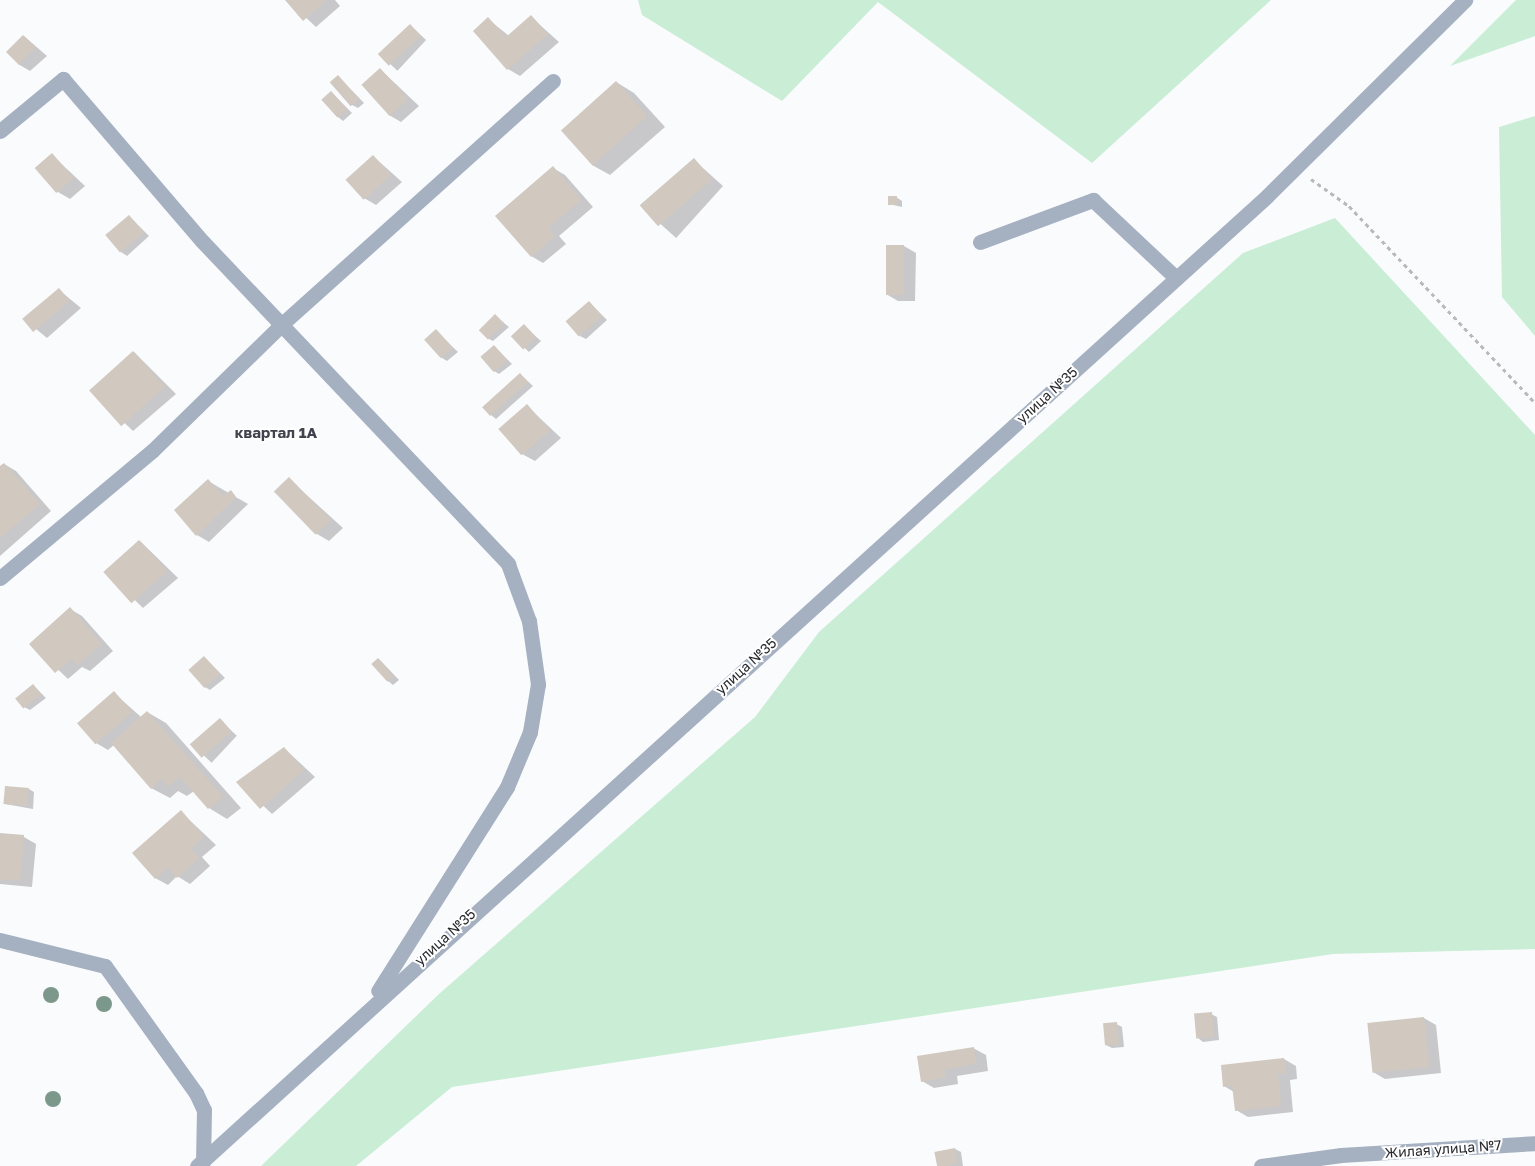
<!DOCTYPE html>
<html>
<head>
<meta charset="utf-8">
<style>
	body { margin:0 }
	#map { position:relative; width:1535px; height:1166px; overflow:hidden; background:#fafbfd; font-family:"Golos Text",sans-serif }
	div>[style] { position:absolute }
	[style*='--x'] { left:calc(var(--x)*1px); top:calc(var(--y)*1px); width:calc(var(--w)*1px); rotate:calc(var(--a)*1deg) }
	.green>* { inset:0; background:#caedd6 }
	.shadow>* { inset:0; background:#0003; transform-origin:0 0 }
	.building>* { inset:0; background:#d1c8bf; transform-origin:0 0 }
	.path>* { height:3px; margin-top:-1.5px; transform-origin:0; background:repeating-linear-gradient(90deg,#b8b9bb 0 4px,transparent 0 8px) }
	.lane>* { height:15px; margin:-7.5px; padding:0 7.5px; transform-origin:7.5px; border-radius:7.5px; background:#a5b0c1 }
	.street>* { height:15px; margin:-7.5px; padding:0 7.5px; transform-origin:7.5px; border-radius:7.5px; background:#a5b0c1 }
	.trees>* { width:16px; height:16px; margin:-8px; border-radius:50%; background:#7c988a }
	span { translate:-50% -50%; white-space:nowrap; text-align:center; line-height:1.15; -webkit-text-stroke:4px #fff; paint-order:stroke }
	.street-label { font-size:14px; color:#292a2e }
	.neighbourhood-label { font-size:15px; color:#42434d; font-weight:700 }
</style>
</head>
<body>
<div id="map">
	<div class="green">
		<div style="clip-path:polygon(638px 0,1271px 0,1092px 163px,878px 2px,782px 101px,642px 15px)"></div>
		<div style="clip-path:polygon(1516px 0,1535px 0,1535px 36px,1450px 66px)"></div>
		<div style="clip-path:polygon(1535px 116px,1535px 336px,1502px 297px,1499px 127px)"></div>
		<div style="clip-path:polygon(1335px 218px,1535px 435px,1535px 949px,1333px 954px,452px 1087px,356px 1166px,261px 1166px,439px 994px,755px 717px,819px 632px,1243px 253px)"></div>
	</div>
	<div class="shadow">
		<div style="clip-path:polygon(287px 0,335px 0,340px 6px,316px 27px)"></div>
		<div style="clip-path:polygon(531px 17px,559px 42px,520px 76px,508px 69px,488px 19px,509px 36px)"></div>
		<div style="left:410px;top:25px;width:22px;height:42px;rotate:43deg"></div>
		<div style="clip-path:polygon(24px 36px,47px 56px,30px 71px,18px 64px)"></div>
		<div style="clip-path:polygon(380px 69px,419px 106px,401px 122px,389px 115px)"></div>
		<div style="clip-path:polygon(338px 76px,364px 103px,358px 108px,352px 105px)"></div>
		<div style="clip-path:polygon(616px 82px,634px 93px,665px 127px,610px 175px,592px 165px)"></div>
		<div style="clip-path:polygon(331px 92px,352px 113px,343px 121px,338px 117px)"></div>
		<div style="clip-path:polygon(52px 155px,85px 186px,70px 199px,58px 192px)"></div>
		<div style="clip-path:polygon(374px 157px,402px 182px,376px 205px,364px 198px)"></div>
		<div style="left:694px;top:160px;width:39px;height:70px;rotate:42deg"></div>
		<div style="clip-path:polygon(553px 168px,565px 175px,593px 207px,559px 236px,566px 244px,543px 263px,531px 256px)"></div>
		<div style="clip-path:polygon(896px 197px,902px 201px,902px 207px,889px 204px)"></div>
		<div style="clip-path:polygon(129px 216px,149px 236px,127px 256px,121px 252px)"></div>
		<div style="clip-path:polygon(904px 246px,916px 253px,915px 301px,898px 301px,886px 294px)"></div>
		<div style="clip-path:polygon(59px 290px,81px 308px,47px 338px,25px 320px)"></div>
		<div style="clip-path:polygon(590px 303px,607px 320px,586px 339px,580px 336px)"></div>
		<div style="clip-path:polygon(495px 316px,509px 327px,493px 341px,487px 338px)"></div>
		<div style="clip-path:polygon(524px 326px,541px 341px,529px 352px,512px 336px)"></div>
		<div style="clip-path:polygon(436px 331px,458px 352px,447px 361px,442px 358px)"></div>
		<div style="clip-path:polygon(494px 346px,512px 364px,499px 374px,494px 371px)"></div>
		<div style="clip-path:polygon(134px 352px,176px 394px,133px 431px,90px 390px)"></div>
		<div style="clip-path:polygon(520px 374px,533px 386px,496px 419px,491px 415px,484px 407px)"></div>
		<div style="clip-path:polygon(527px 406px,561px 438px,535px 461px,522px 454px)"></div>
		<div style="clip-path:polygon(4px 464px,16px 471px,51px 511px,0 556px,0 467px)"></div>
		<div style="clip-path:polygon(289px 479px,343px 528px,329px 541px,317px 534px)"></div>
		<div style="clip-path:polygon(208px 481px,248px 504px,209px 542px,197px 535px)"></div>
		<div style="clip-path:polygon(140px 541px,178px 578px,143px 608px,105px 571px)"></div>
		<div style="clip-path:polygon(70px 609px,82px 616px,113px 651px,90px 671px,82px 667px,68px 679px,31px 644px)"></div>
		<div style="clip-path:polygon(204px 657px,225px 678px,210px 690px,205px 687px)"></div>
		<div style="clip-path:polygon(379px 659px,399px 680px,393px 685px,388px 681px)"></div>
		<div style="clip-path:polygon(33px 685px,46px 698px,30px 710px,24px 707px)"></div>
		<div style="clip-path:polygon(114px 693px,141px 717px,147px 712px,166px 723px,241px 808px,227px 819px,209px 808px,194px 791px,187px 796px,178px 791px,170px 798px,151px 788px,114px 745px,108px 750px,96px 743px)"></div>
		<div style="left:220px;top:720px;width:23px;height:37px;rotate:43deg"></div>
		<div style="clip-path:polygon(284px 748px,315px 777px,272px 814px,238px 782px)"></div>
		<div style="clip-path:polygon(29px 789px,34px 792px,33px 809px,5px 804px)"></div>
		<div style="clip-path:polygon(181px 812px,216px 845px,202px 857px,210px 866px,190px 884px,177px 876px,168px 885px,155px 878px)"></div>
		<div style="clip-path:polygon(0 834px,24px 837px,36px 844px,32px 887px,0 884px)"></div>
		<div style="clip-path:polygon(1211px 1014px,1217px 1017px,1219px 1040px,1203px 1042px,1198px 1038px)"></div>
		<div style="clip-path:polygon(1424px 1018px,1436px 1025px,1441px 1073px,1385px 1079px,1373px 1072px)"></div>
		<div style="clip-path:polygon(1116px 1024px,1122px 1027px,1124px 1047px,1112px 1048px,1106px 1045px)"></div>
		<div style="clip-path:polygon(973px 1048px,986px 1055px,988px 1071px,957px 1076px,958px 1084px,934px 1088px,922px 1081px)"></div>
		<div style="clip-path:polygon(1284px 1059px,1296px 1066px,1297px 1079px,1290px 1080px,1293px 1112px,1248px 1117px,1236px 1110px,1234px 1092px,1224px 1086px)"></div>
		<div style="clip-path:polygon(955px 1149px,961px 1152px,963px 1166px,938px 1166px,936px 1152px)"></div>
	</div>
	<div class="building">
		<div style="clip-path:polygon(285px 0,327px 0,303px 21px)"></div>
		<div style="clip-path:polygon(531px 15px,548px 34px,507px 70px,473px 31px,488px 17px,506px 37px)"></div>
		<div style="left:410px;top:24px;width:16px;height:44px;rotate:47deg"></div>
		<div style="left:23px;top:35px;width:18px;height:24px;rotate:45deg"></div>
		<div style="left:380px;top:68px;width:42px;height:25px;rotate:48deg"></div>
		<div style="left:338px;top:75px;width:32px;height:11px;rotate:49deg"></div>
		<div style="left:616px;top:81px;width:47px;height:74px;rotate:48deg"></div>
		<div style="left:331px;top:91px;width:24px;height:13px;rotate:48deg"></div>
		<div style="left:52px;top:153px;width:33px;height:23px;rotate:49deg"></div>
		<div style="left:373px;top:155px;width:27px;height:37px;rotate:48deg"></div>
		<div style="left:694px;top:158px;width:28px;height:72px;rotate:49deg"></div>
		<div style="clip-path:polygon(553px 166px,581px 200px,548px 228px,555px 236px,531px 257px,495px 216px)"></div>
		<div style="left:888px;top:196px;width:9px;height:9px"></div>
		<div style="left:129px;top:215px;width:23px;height:31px;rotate:50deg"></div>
		<div style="left:886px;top:245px;width:18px;height:50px"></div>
		<div style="left:59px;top:288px;width:17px;height:48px;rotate:50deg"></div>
		<div style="left:589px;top:301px;width:20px;height:31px;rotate:49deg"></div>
		<div style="left:495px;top:314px;width:13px;height:23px;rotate:45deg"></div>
		<div style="left:524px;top:324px;width:18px;height:18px;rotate:47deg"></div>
		<div style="left:436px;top:329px;width:25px;height:16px;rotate:48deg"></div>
		<div style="left:494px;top:345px;width:20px;height:18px;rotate:49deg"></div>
		<div style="left:133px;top:351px;width:48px;height:59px;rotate:48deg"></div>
		<div style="left:520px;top:373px;width:12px;height:51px;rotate:48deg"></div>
		<div style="left:527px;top:404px;width:35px;height:38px;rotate:49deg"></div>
		<div style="clip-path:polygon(4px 463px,40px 504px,0 538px,0 466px)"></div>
		<div style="left:289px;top:477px;width:60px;height:21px;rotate:46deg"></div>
		<div style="clip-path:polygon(208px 479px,223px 496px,231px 490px,236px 497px,196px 536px,174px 510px)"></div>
		<div style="left:139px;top:540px;width:42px;height:48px;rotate:48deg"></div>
		<div style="clip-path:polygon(70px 607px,102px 644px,77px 665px,71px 659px,55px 673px,29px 644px)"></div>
		<div style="left:204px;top:656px;width:24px;height:21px;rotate:48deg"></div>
		<div style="left:378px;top:658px;width:24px;height:9px;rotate:48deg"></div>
		<div style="left:33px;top:684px;width:13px;height:23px;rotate:51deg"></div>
		<div style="left:114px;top:691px;width:28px;height:49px;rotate:49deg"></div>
		<div style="clip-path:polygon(147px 711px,223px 797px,208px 809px,180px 777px,168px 787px,162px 779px,151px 789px,111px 743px)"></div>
		<div style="left:220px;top:718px;width:18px;height:40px;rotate:49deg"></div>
		<div style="clip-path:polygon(284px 747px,304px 770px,260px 809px,236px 782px)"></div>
		<div style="left:5px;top:786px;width:24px;height:18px;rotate:5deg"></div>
		<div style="clip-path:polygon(181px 810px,204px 837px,191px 849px,199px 858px,177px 878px,167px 867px,155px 879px,132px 853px)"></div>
		<div style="clip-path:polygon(0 833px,24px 835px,20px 881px,0 879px)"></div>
		<div style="left:1212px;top:1012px;width:25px;height:18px;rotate:85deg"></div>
		<div style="left:1424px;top:1017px;width:50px;height:57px;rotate:84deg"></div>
		<div style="left:1117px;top:1022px;width:22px;height:14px;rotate:85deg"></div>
		<div style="clip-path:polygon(974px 1047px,976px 1064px,945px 1069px,946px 1077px,921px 1082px,917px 1056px)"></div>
		<div style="clip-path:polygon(1284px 1058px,1286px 1073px,1278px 1074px,1281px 1106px,1235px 1111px,1232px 1085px,1223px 1087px,1221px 1065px)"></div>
		<div style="left:955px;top:1148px;width:16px;height:21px;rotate:79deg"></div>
	</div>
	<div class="path">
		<div style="--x:1311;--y:179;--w:47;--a:35.4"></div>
		<div style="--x:1349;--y:206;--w:271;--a:46.6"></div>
	</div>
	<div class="lane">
		<div style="--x:0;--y:131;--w:82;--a:-39.5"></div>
		<div style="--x:980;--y:242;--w:121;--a:-20.4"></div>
		<div style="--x:1093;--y:200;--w:114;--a:43.2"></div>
		<div style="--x:0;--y:578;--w:198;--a:-39.9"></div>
		<div style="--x:152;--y:451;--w:182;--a:-44.3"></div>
		<div style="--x:282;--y:324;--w:364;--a:-41.9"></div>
		<div style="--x:0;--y:940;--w:108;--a:13.9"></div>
		<div style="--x:105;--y:966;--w:156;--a:54.4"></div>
		<div style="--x:196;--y:1093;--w:19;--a:65"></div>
		<div style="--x:204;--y:1110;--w:52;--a:91.1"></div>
		<div style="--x:1261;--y:1166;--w:81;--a:-7.8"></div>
		<div style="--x:1341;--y:1155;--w:194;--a:-3.5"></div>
	</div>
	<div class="street">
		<div style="--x:63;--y:79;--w:213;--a:49.4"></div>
		<div style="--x:202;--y:241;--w:445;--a:46.5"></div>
		<div style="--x:508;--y:564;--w:61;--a:69.8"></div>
		<div style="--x:529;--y:621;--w:64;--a:81.9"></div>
		<div style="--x:538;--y:684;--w:49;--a:99.5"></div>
		<div style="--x:530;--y:732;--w:60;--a:112.7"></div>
		<div style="--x:507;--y:787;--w:241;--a:122.3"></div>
		<div style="--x:197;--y:1166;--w:1444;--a:-42.19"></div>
		<div style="--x:1267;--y:196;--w:279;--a:-44.7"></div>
	</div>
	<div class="trees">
		<div style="left:51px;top:995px"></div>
		<div style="left:104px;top:1004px"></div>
		<div style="left:53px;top:1099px"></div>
	</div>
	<div class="street-label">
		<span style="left:1047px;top:395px;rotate:-42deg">улица №35</span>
		<span style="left:746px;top:666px;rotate:-42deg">улица №35</span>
		<span style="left:445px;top:937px;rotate:-42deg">улица №35</span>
		<span style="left:1443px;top:1149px;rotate:-4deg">Жилая улица №7</span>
	</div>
	<div class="neighbourhood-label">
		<span style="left:276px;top:433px">квартал 1А</span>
	</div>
</div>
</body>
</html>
